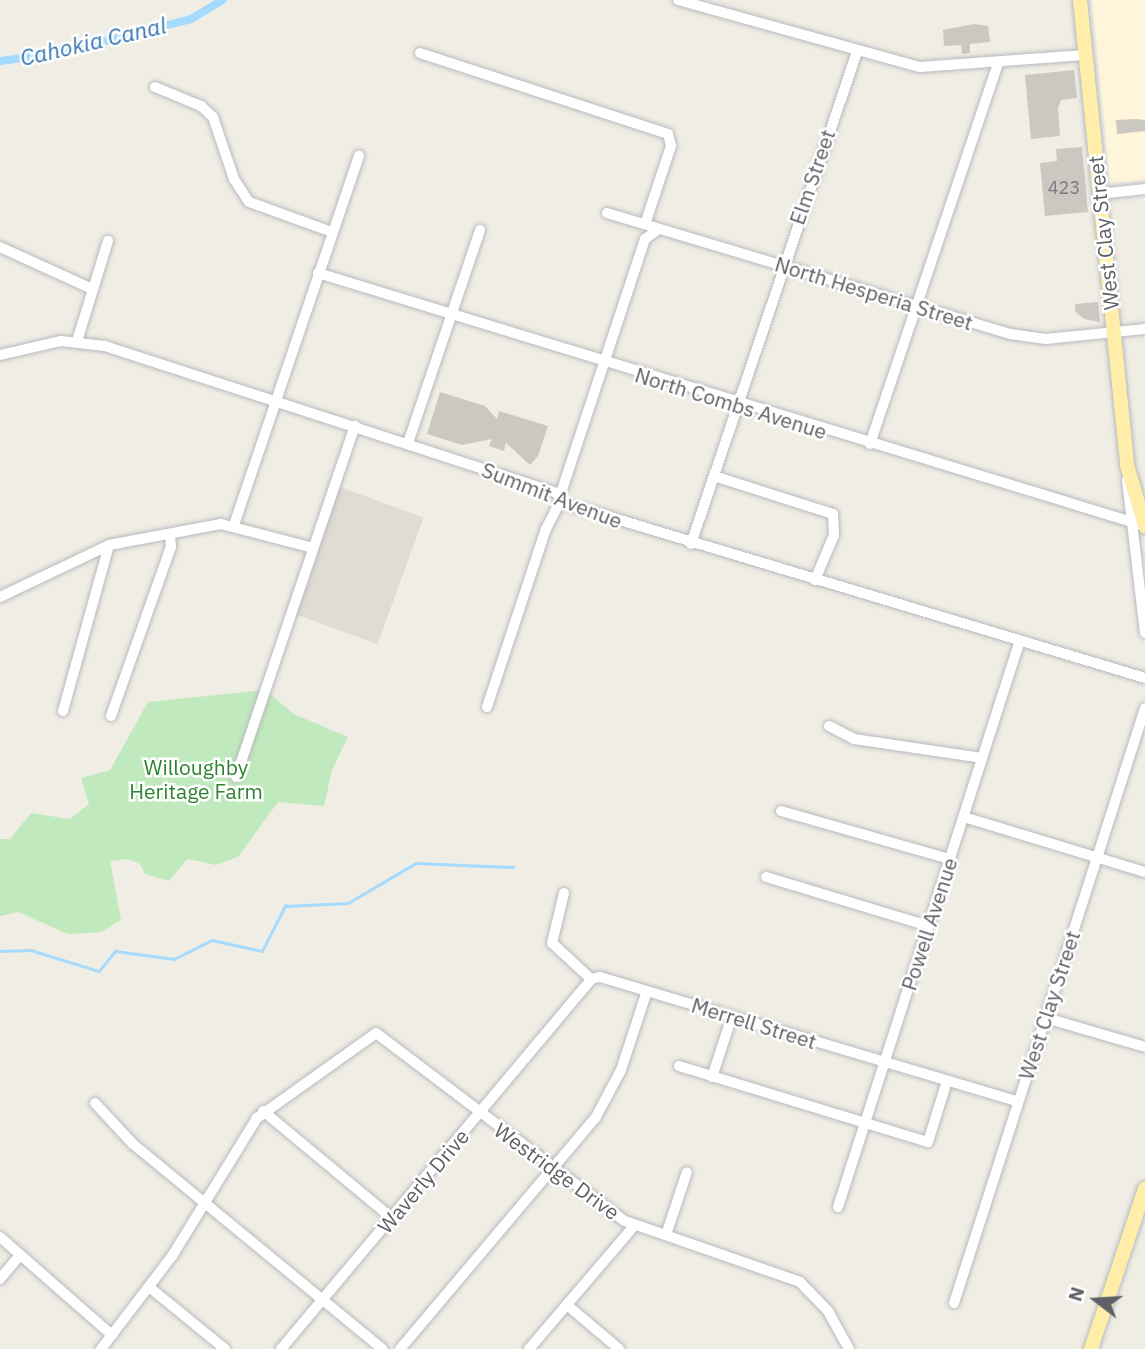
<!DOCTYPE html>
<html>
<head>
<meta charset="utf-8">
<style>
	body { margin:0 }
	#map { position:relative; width:1145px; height:1349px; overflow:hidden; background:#f0ede4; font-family:"IBM Plex Sans",sans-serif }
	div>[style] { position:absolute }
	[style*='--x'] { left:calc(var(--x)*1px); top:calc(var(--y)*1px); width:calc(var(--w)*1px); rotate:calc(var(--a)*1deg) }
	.commercial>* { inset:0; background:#fff5da }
	.education>* { inset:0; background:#e0dcd3; transform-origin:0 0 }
	.green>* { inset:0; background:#c0e9be }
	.stream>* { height:2.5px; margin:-1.25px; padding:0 1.25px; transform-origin:1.25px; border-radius:1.25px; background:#a5dbff }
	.canal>* { height:8px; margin:-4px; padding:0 4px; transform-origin:4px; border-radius:4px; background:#a5dbff }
	.building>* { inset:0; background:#cbc7c1 }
	.roads { filter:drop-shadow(0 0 2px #b7babf) drop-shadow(0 0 2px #b7babf) }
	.minor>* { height:10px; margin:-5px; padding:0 5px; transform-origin:5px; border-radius:5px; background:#fff }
	.major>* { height:14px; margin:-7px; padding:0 7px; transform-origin:7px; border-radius:7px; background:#fea }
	span { translate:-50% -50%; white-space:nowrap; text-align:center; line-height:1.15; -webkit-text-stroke:5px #fff; paint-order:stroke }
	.number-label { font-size:18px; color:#787a7d }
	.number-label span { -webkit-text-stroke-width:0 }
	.street-label { font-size:21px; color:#5c6166 }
	.park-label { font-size:21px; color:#2d832f }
	.water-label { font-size:23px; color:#3676b1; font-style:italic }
	.north { position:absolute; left:1061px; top:1265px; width:70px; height:70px; -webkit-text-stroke:5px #fff; paint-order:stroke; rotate:287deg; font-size:19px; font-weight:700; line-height:28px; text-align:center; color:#5c6166 }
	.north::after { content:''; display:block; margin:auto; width:24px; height:32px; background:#5c6166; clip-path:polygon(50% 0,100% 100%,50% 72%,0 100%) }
</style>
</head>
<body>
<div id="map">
	<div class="commercial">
		<div style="clip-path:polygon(1092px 0,1145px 0,1145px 180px,1110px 183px)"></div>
	</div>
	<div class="education">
		<div style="left:340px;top:487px;width:89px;height:135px;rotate:20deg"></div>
	</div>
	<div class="green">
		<div style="clip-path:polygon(265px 690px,294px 714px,348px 737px,332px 770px,324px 806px,278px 802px,238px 857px,216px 865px,187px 859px,169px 881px,145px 874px,140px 864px,128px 859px,110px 861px,121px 920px,101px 932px,68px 934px,18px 912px,0 916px,0 839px,10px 839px,31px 813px,70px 819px,89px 804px,81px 778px,110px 770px,148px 702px)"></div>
	</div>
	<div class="stream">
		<div style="--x:0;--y:951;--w:31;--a:-2"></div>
		<div style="--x:31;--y:950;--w:71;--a:17.2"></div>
		<div style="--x:99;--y:971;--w:26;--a:-51"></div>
		<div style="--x:115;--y:951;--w:60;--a:7.7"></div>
		<div style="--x:174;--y:959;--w:42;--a:-26.6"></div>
		<div style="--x:212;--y:940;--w:51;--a:12.4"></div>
		<div style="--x:262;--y:951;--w:51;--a:-62.9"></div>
		<div style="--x:285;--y:906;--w:63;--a:-2.7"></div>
		<div style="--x:348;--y:903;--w:79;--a:-30.5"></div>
		<div style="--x:416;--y:863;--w:97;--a:2.4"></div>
	</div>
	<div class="canal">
		<div style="--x:0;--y:61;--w:60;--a:-7.7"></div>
		<div style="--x:59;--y:53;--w:136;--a:-14.4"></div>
		<div style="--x:191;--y:19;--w:37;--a:-31"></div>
	</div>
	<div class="building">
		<div style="clip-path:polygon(974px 24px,988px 26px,990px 42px,970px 44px,970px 53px,962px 54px,961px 45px,944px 46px,943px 30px)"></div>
		<div style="clip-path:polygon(1074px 70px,1077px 98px,1061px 100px,1058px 108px,1060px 136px,1031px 139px,1025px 75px)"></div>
		<div style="clip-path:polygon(1136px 119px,1145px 120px,1145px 131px,1117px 134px,1116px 120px)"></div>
		<div style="clip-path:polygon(1082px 147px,1088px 212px,1045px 216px,1040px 163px,1057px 161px,1056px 149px)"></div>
		<div style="clip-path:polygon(1098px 302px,1100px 322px,1084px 319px,1075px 311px,1075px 304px)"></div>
		<div style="clip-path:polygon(440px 392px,485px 406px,497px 419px,499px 411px,548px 426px,538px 456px,530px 465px,506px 443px,504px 451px,489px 446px,492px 439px,462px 445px,427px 434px)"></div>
	</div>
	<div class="roads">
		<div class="minor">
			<div style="--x:678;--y:0;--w:251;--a:15.5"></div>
			<div style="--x:920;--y:67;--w:165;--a:-4.2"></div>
			<div style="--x:420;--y:53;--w:261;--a:18.1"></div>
			<div style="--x:668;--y:134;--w:12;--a:76"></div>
			<div style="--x:671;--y:146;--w:82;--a:108.4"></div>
			<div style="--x:155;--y:87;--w:50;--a:22.4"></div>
			<div style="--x:201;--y:106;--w:16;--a:43"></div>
			<div style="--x:213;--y:117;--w:65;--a:71.3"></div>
			<div style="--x:234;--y:179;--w:27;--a:57"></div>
			<div style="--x:249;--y:202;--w:88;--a:19.9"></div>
			<div style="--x:1099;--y:194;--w:46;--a:-6.2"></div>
			<div style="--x:607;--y:213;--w:421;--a:16.7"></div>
			<div style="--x:1010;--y:334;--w:36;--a:8"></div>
			<div style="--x:1046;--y:339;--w:100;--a:-5.8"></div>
			<div style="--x:0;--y:247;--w:101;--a:24.5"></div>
			<div style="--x:318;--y:273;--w:865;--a:17.01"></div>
			<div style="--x:77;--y:341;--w:105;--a:-72.8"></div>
			<div style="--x:0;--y:355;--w:63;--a:-12.9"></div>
			<div style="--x:61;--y:341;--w:44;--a:6.5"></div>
			<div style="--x:105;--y:346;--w:476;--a:18"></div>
			<div style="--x:408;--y:443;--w:225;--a:-71.3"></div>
			<div style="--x:870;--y:444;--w:402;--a:-71.4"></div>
			<div style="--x:714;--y:476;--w:125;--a:17.7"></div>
			<div style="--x:833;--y:514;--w:21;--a:87"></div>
			<div style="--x:834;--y:535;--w:49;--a:112.9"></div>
			<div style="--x:1127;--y:480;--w:154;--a:83.3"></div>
			<div style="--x:559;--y:499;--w:274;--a:-71.7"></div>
			<div style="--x:645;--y:239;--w:17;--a:-36"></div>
			<div style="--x:560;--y:502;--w:611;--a:16.74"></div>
			<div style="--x:234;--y:525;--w:390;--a:-71.3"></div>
			<div style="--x:691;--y:544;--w:519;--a:-71.36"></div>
			<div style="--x:0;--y:597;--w:121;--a:-25.5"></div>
			<div style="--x:109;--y:545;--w:114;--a:-10.6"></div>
			<div style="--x:221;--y:524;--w:95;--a:14.6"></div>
			<div style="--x:487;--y:707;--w:188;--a:-71.7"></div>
			<div style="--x:546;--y:529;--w:30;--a:-63"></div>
			<div style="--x:63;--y:711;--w:172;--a:-74.5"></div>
			<div style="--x:111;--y:716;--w:179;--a:-70.5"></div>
			<div style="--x:171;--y:547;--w:12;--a:-95"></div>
			<div style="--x:829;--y:726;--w:28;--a:27"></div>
			<div style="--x:854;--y:739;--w:129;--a:8.4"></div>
			<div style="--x:236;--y:777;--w:371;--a:-71.3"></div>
			<div style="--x:781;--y:811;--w:176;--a:15.9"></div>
			<div style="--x:964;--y:817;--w:189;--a:16.9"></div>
			<div style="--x:766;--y:877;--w:169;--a:16.8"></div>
			<div style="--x:564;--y:893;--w:51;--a:103.5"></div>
			<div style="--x:552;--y:943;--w:53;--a:42.7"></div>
			<div style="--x:591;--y:979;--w:9;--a:-13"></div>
			<div style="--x:600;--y:977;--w:436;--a:16.6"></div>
			<div style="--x:1046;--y:1018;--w:103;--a:16.3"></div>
			<div style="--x:679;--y:1066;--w:260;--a:17"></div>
			<div style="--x:928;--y:1142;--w:64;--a:-72.7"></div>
			<div style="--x:712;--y:1077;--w:64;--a:-71.8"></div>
			<div style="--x:95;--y:1103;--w:56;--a:47.2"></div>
			<div style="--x:133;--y:1144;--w:323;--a:39.4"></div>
			<div style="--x:263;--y:1111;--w:168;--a:39.7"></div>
			<div style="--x:838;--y:1207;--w:595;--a:-72.2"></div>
			<div style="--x:666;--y:1235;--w:66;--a:-71.6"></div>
			<div style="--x:0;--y:1237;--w:149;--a:41.2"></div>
			<div style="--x:0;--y:1279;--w:30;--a:-50"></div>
			<div style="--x:149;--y:1287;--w:98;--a:39.2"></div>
			<div style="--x:954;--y:1303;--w:625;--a:-72.2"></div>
			<div style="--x:567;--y:1305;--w:68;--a:40.2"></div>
			<div style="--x:101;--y:1349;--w:117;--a:-52.6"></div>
			<div style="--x:172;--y:1256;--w:162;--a:-58.4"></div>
			<div style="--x:257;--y:1118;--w:146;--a:-35.5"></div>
			<div style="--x:376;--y:1033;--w:312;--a:37.1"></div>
			<div style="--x:625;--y:1221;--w:185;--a:19.2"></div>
			<div style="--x:800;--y:1282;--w:40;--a:46"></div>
			<div style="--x:828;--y:1311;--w:43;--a:61.1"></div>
			<div style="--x:281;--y:1349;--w:483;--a:-50"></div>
			<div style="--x:400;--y:1349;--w:304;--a:-49.8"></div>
			<div style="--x:596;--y:1117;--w:53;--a:-62"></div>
			<div style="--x:621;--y:1070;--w:83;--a:-71.8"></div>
			<div style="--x:529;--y:1349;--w:162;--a:-49.5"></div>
		</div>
		<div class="major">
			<div style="--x:1080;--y:0;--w:467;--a:84.2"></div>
			<div style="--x:1127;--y:465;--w:64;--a:73.6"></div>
			<div style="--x:1091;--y:1349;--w:169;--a:-71.4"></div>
		</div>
	</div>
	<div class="number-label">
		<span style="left:1064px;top:188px">423</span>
	</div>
	<div class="street-label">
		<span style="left:812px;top:177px;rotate:-71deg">Elm Street</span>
		<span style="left:1103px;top:233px;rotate:-96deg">West Clay Street</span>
		<span style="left:874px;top:293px;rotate:17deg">North Hesperia Street</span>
		<span style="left:731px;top:403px;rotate:17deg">North Combs Avenue</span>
		<span style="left:552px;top:495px;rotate:21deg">Summit Avenue</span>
		<span style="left:929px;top:924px;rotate:-72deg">Powell Avenue</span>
		<span style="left:1049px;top:1005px;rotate:-72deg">West Clay Street</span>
		<span style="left:754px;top:1023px;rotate:17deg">Merrell Street</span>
		<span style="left:557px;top:1171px;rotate:36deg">Westridge Drive</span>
		<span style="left:423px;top:1181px;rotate:-50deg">Waverly Drive</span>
	</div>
	<div class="park-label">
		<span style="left:196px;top:779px">Willoughby<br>Heritage Farm</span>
	</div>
	<div class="water-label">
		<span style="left:93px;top:41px;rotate:-13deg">Cahokia Canal</span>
	</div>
	<div class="north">N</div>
</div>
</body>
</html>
